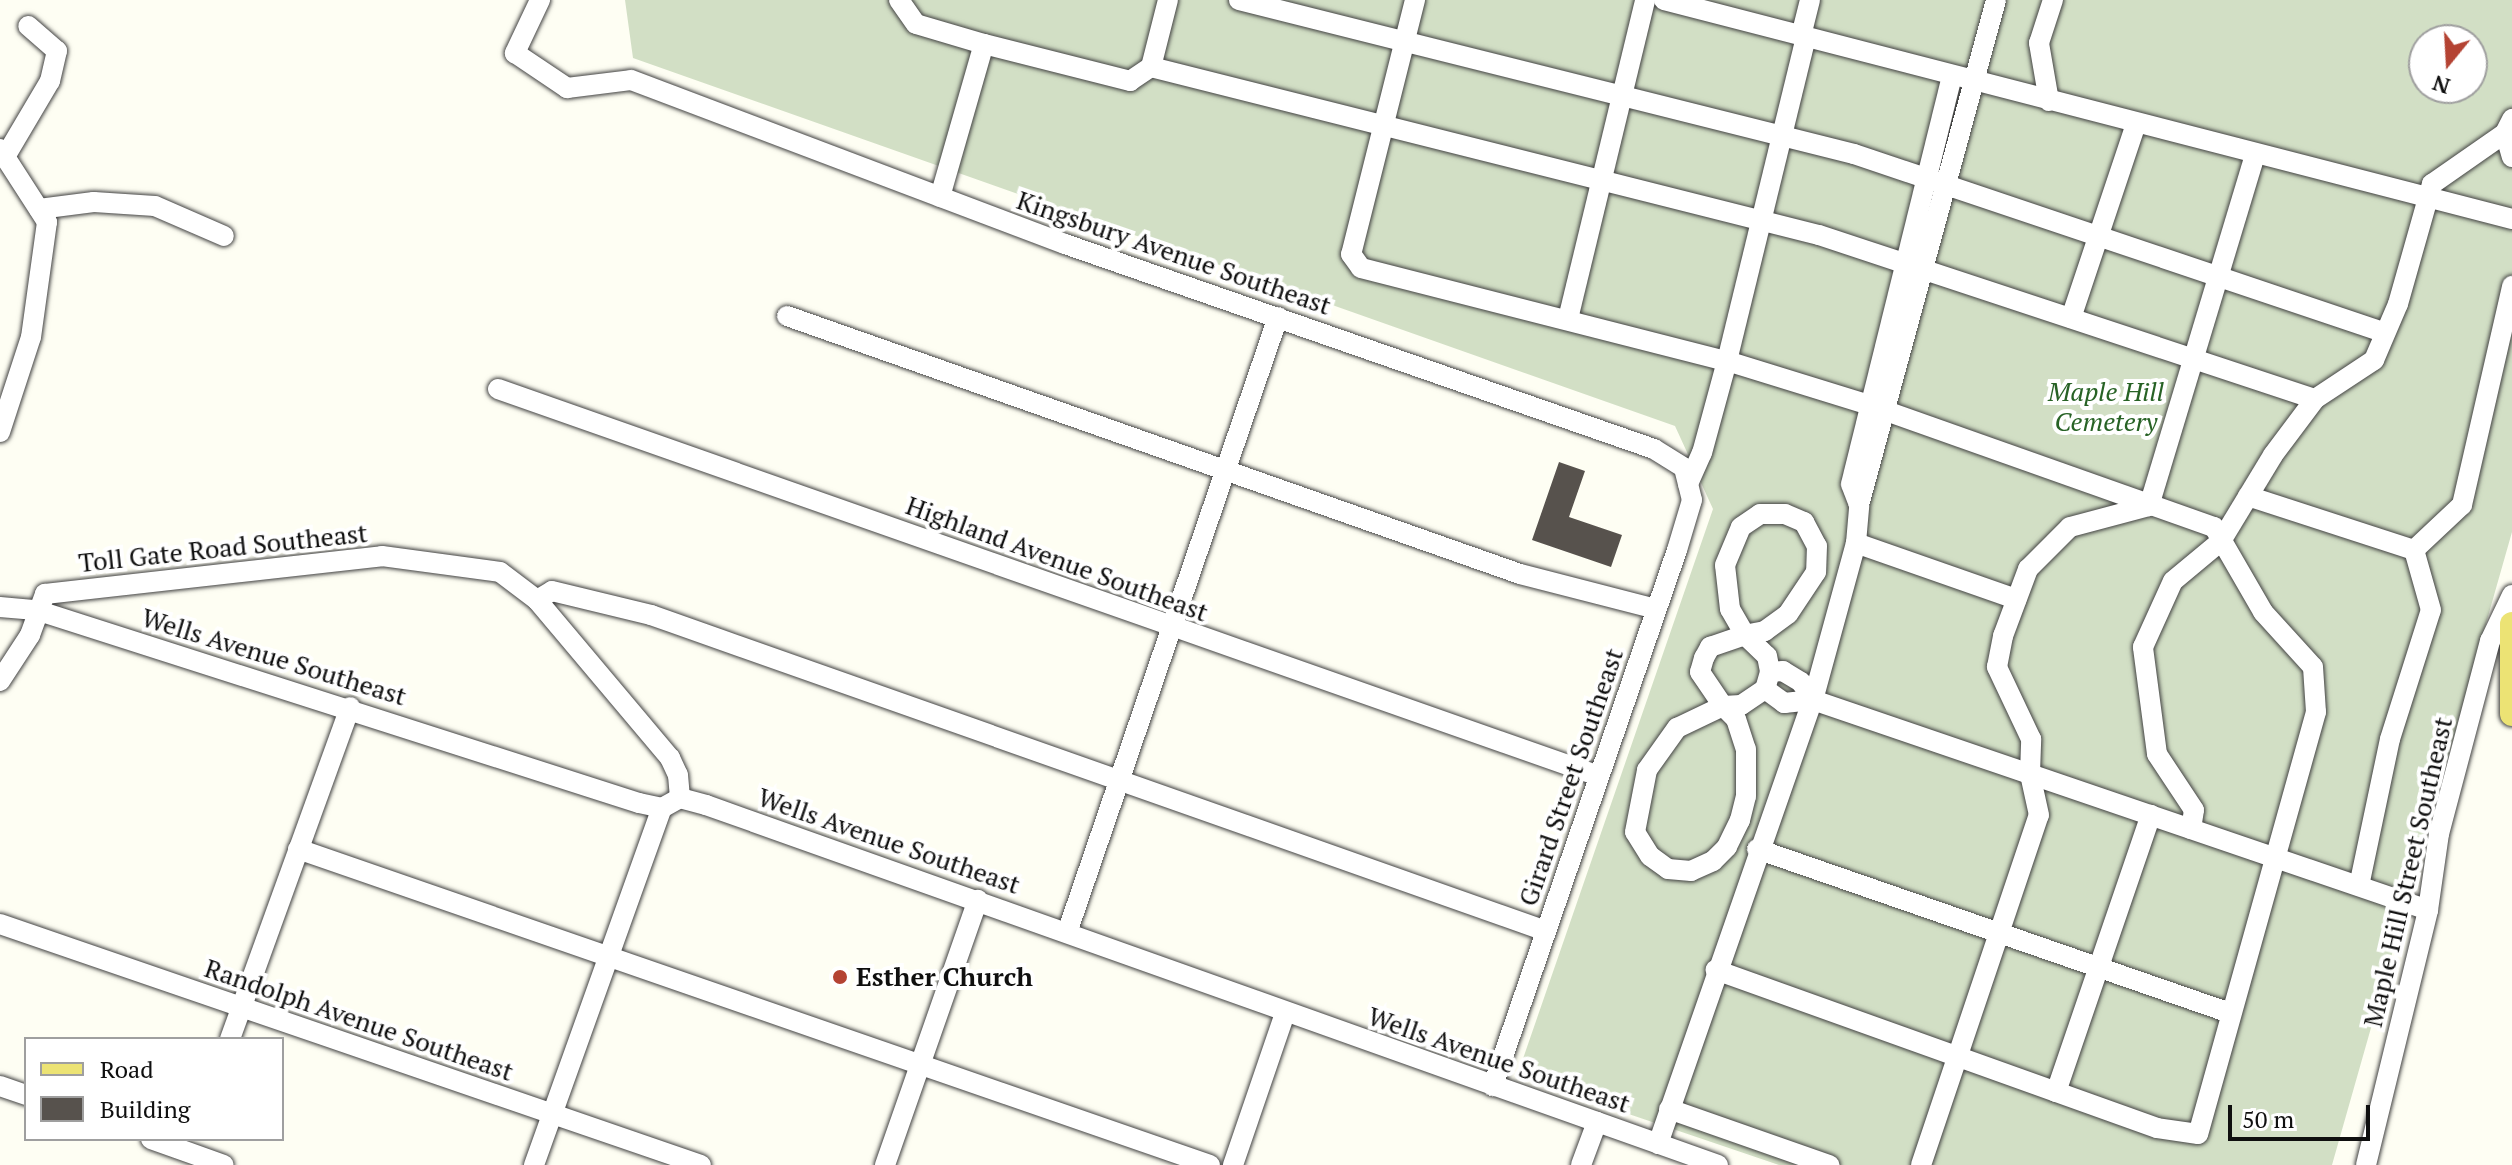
<!DOCTYPE html>
<html>
<head>
<meta charset="utf-8">
<style>
	body { margin:0 }
	#map { position:relative; width:2512px; height:1165px; overflow:hidden; background:#fefef3; font-family:"PT Serif",serif }
	div>[style] { position:absolute }
	[style*='--x'] { left:calc(var(--x)*1px); top:calc(var(--y)*1px); width:calc(var(--w)*1px); rotate:calc(var(--a)*1deg) }
	.cemetery>* { inset:0; background:#d2dfc5 }
	.building>* { inset:0; background:#57524d }
	.roads { filter:drop-shadow(0 0 2px #424242) drop-shadow(0 0 2px #424242) }
	.minor>* { height:20px; margin:-10px; padding:0 10px; transform-origin:10px; border-radius:10px; background:#fff }
	.major>* { height:24px; margin:-12px; padding:0 12px; transform-origin:12px; border-radius:12px; background:#ece374 }
	.dots>* { width:22px; height:22px; translate:-50% -50%; box-sizing:border-box; border:4px solid #fff; border-radius:50% }
	span { translate:-50% -50%; white-space:nowrap; text-align:center; line-height:1.15; -webkit-text-stroke:8px #fff; paint-order:stroke }
	.street-label { font-size:26px; color:#0f0f0f }
	.park-label { font-size:26px; color:#276225; font-style:italic }
	.poi-label { font-size:26px; color:#0f0f0f; font-weight:700 }
	.left { translate:0 -50%; text-align:left }
	.legend { position:absolute; left:24px; top:1037px; width:260px; height:104px; box-sizing:border-box; background:#fff; border:2px solid #9f9f9f; margin:0; padding:10px 14px; list-style:none; font-size:24px; color:#0f0f0f }
	.legend li { display:flex; align-items:center; gap:16px; height:40px }
	.legend b { width:40px; border:2px solid #9f9f9f }
	.north { position:absolute; left:2408px; top:24px; width:80px; height:80px; box-sizing:border-box; background:#fff; border:2px solid #9f9f9f; border-radius:50%; rotate:198deg; font-size:22px; font-weight:700; line-height:32px; text-align:center; color:#0f0f0f }
	.north::after { content:''; display:block; margin:auto; width:28px; height:36px; background:#b44333; clip-path:polygon(50% 0,100% 100%,50% 72%,0 100%) }
	.scale { position:absolute; left:2228px; top:1105px; width:142px; height:36px; box-sizing:border-box; border:4px solid #0f0f0f; border-top:0; padding-left:10px; font-size:24px; line-height:28px; white-space:nowrap; color:#0f0f0f; -webkit-text-stroke:6px #fff; paint-order:stroke }
</style>
</head>
<body>
<div id="map">
	<div class="cemetery">
		<div style="clip-path:polygon(evenodd,625px 0,2512px 0,2512px 532px,2332px 1165px,1779px 1165px,1517px 1076px,1713px 509px,1675px 426px,633px 58px,625px 0,2424px 40px,2472px 40px,2472px 88px,2424px 88px,2424px 40px)"></div>
	</div>
	<div class="building">
		<div style="clip-path:polygon(1559px 462px,1585px 471px,1569px 517px,1622px 535px,1611px 567px,1532px 540px)"></div>
	</div>
	<div class="roads">
		<div class="minor">
			<div style="--x:540;--y:0;--w:59;--a:115.3"></div>
			<div style="--x:515;--y:53;--w:63;--a:33.9"></div>
			<div style="--x:567;--y:88;--w:64;--a:-7.1"></div>
			<div style="--x:631;--y:80;--w:464;--a:20.7"></div>
			<div style="--x:1065;--y:244;--w:624;--a:19.19"></div>
			<div style="--x:1654;--y:449;--w:36;--a:32"></div>
			<div style="--x:1684;--y:468;--w:33;--a:76"></div>
			<div style="--x:1692;--y:500;--w:52;--a:106.7"></div>
			<div style="--x:1677;--y:550;--w:567;--a:108.95"></div>
			<div style="--x:899;--y:0;--w:29;--a:55"></div>
			<div style="--x:916;--y:24;--w:71;--a:16.4"></div>
			<div style="--x:984;--y:44;--w:151;--a:14.2"></div>
			<div style="--x:1130;--y:81;--w:25;--a:-34"></div>
			<div style="--x:1151;--y:67;--w:689;--a:14.12"></div>
			<div style="--x:1819;--y:235;--w:522;--a:18.3"></div>
			<div style="--x:1239;--y:0;--w:634;--a:14.06"></div>
			<div style="--x:1854;--y:154;--w:558;--a:18.6"></div>
			<div style="--x:1415;--y:0;--w:262;--a:104.1"></div>
			<div style="--x:1351;--y:254;--w:17;--a:54"></div>
			<div style="--x:1361;--y:268;--w:378;--a:14.3"></div>
			<div style="--x:1727;--y:361;--w:149;--a:17.2"></div>
			<div style="--x:1869;--y:405;--w:366;--a:19.5"></div>
			<div style="--x:2214;--y:527;--w:98;--a:60"></div>
			<div style="--x:2263;--y:612;--w:74;--a:47.7"></div>
			<div style="--x:2313;--y:667;--w:45;--a:86.2"></div>
			<div style="--x:2316;--y:712;--w:438;--a:105.6"></div>
			<div style="--x:2198;--y:1134;--w:41;--a:-171.7"></div>
			<div style="--x:2157;--y:1128;--w:469;--a:-160.3"></div>
			<div style="--x:1664;--y:0;--w:876;--a:14.48"></div>
			<div style="--x:1801;--y:36;--w:37;--a:-76"></div>
			<div style="--x:1151;--y:67;--w:69;--a:-75.8"></div>
			<div style="--x:2049;--y:101;--w:59;--a:-99.8"></div>
			<div style="--x:2039;--y:43;--w:45;--a:-72"></div>
			<div style="--x:2505;--y:133;--w:25;--a:74"></div>
			<div style="--x:0;--y:149;--w:87;--a:57.2"></div>
			<div style="--x:47;--y:222;--w:116;--a:97.9"></div>
			<div style="--x:31;--y:337;--w:100;--a:108.1"></div>
			<div style="--x:5;--y:157;--w:88;--a:-59.4"></div>
			<div style="--x:50;--y:81;--w:31;--a:-77"></div>
			<div style="--x:57;--y:51;--w:38;--a:-139"></div>
			<div style="--x:940;--y:197;--w:159;--a:-74"></div>
			<div style="--x:39;--y:209;--w:55;--a:-7.3"></div>
			<div style="--x:94;--y:202;--w:61;--a:3.8"></div>
			<div style="--x:155;--y:206;--w:75;--a:23.5"></div>
			<div style="--x:787;--y:316;--w:777;--a:19.39"></div>
			<div style="--x:1520;--y:574;--w:140;--a:14.4"></div>
			<div style="--x:2071;--y:318;--w:205;--a:-71.5"></div>
			<div style="--x:1568;--y:319;--w:328;--a:-76.4"></div>
			<div style="--x:498;--y:389;--w:1167;--a:19.37"></div>
			<div style="--x:1688;--y:484;--w:34;--a:-66"></div>
			<div style="--x:1702;--y:453;--w:95;--a:-74.8"></div>
			<div style="--x:1727;--y:361;--w:333;--a:-76.3"></div>
			<div style="--x:2248;--y:496;--w:175;--a:18"></div>
			<div style="--x:1859;--y:505;--w:523;--a:-74.82"></div>
			<div style="--x:1760;--y:514;--w:25;--a:0"></div>
			<div style="--x:1785;--y:514;--w:21;--a:23"></div>
			<div style="--x:1804;--y:522;--w:27;--a:62"></div>
			<div style="--x:1817;--y:546;--w:26;--a:92"></div>
			<div style="--x:1816;--y:572;--w:50;--a:123.7"></div>
			<div style="--x:1788;--y:614;--w:29;--a:144"></div>
			<div style="--x:1765;--y:631;--w:20;--a:169"></div>
			<div style="--x:1745;--y:635;--w:30;--a:-120"></div>
			<div style="--x:1730;--y:609;--w:44;--a:-96.5"></div>
			<div style="--x:1725;--y:565;--w:41;--a:-67.2"></div>
			<div style="--x:1741;--y:527;--w:23;--a:-34"></div>
			<div style="--x:1856;--y:543;--w:170;--a:19.3"></div>
			<div style="--x:537;--y:600;--w:17;--a:-31"></div>
			<div style="--x:552;--y:591;--w:102;--a:13.6"></div>
			<div style="--x:651;--y:615;--w:949;--a:19.45"></div>
			<div style="--x:0;--y:607;--w:36;--a:5"></div>
			<div style="--x:36;--y:610;--w:633;--a:17.75"></div>
			<div style="--x:639;--y:803;--w:24;--a:12"></div>
			<div style="--x:662;--y:808;--w:21;--a:-29"></div>
			<div style="--x:680;--y:798;--w:27;--a:15"></div>
			<div style="--x:706;--y:805;--w:1074;--a:19.58"></div>
			<div style="--x:0;--y:681;--w:55;--a:-56.9"></div>
			<div style="--x:30;--y:635;--w:44;--a:-69.9"></div>
			<div style="--x:45;--y:594;--w:339;--a:-6.4"></div>
			<div style="--x:382;--y:556;--w:119;--a:7.7"></div>
			<div style="--x:500;--y:572;--w:46;--a:37.1"></div>
			<div style="--x:537;--y:600;--w:207;--a:49.9"></div>
			<div style="--x:670;--y:758;--w:19;--a:65"></div>
			<div style="--x:678;--y:775;--w:23;--a:85"></div>
			<div style="--x:1765;--y:689;--w:29;--a:146"></div>
			<div style="--x:1741;--y:705;--w:18;--a:177"></div>
			<div style="--x:1723;--y:706;--w:41;--a:-124.1"></div>
			<div style="--x:1700;--y:672;--w:15;--a:-74"></div>
			<div style="--x:1704;--y:658;--w:13;--a:-61"></div>
			<div style="--x:1710;--y:647;--w:37;--a:-19"></div>
			<div style="--x:1745;--y:635;--w:30;--a:44"></div>
			<div style="--x:1767;--y:656;--w:16;--a:79"></div>
			<div style="--x:1813;--y:700;--w:22;--a:-124"></div>
			<div style="--x:1801;--y:682;--w:21;--a:-149"></div>
			<div style="--x:1783;--y:671;--w:13;--a:176"></div>
			<div style="--x:1770;--y:672;--w:18;--a:106"></div>
			<div style="--x:1765;--y:689;--w:24;--a:36"></div>
			<div style="--x:1784;--y:703;--w:29;--a:-6"></div>
			<div style="--x:1813;--y:700;--w:650;--a:18.85"></div>
			<div style="--x:1723;--y:706;--w:18;--a:45"></div>
			<div style="--x:1736;--y:719;--w:32;--a:72"></div>
			<div style="--x:1746;--y:749;--w:47;--a:90"></div>
			<div style="--x:1746;--y:796;--w:25;--a:104"></div>
			<div style="--x:1740;--y:820;--w:30;--a:116"></div>
			<div style="--x:1727;--y:847;--w:20;--a:135"></div>
			<div style="--x:1713;--y:861;--w:24;--a:156"></div>
			<div style="--x:1691;--y:871;--w:23;--a:-175"></div>
			<div style="--x:1668;--y:869;--w:22;--a:-144"></div>
			<div style="--x:1650;--y:856;--w:28;--a:-122"></div>
			<div style="--x:1635;--y:832;--w:63;--a:-79"></div>
			<div style="--x:1647;--y:770;--w:52;--a:-54.5"></div>
			<div style="--x:1677;--y:728;--w:51;--a:-25.6"></div>
			<div style="--x:2191;--y:829;--w:19;--a:-81"></div>
			<div style="--x:2194;--y:810;--w:67;--a:-123.5"></div>
			<div style="--x:2157;--y:754;--w:108;--a:-97.5"></div>
			<div style="--x:2143;--y:647;--w:72;--a:-65.6"></div>
			<div style="--x:2173;--y:581;--w:62;--a:-39.8"></div>
			<div style="--x:2221;--y:541;--w:100;--a:-58.8"></div>
			<div style="--x:2273;--y:455;--w:70;--a:-53.1"></div>
			<div style="--x:2315;--y:399;--w:71;--a:-33.5"></div>
			<div style="--x:2374;--y:360;--w:61;--a:-66.8"></div>
			<div style="--x:2398;--y:304;--w:125;--a:-74.2"></div>
			<div style="--x:2432;--y:184;--w:89;--a:-34.9"></div>
			<div style="--x:2505;--y:133;--w:16;--a:-63"></div>
			<div style="--x:298;--y:849;--w:965;--a:19.11"></div>
			<div style="--x:1757;--y:849;--w:501;--a:19.12"></div>
			<div style="--x:2359;--y:886;--w:150;--a:-78.1"></div>
			<div style="--x:2390;--y:739;--w:135;--a:-72.4"></div>
			<div style="--x:2431;--y:610;--w:62;--a:-105.8"></div>
			<div style="--x:2414;--y:550;--w:66;--a:-43.2"></div>
			<div style="--x:2462;--y:505;--w:225;--a:-77.1"></div>
			<div style="--x:0;--y:924;--w:741;--a:18.97"></div>
			<div style="--x:1068;--y:930;--w:648;--a:-71.09"></div>
			<div style="--x:230;--y:1039;--w:353;--a:-70.1"></div>
			<div style="--x:0;--y:1086;--w:28;--a:19"></div>
			<div style="--x:2056;--y:1092;--w:293;--a:-71.1"></div>
			<div style="--x:1669;--y:1109;--w:170;--a:19.3"></div>
			<div style="--x:151;--y:1139;--w:77;--a:19.6"></div>
			<div style="--x:1658;--y:1144;--w:470;--a:-70.8"></div>
			<div style="--x:1813;--y:700;--w:163;--a:-74.7"></div>
			<div style="--x:1856;--y:543;--w:38;--a:-85"></div>
			<div style="--x:1859;--y:505;--w:22;--a:-111"></div>
			<div style="--x:1851;--y:484;--w:420;--a:-76.1"></div>
			<div style="--x:534;--y:1165;--w:379;--a:-70.3"></div>
			<div style="--x:885;--y:1165;--w:281;--a:-70.7"></div>
			<div style="--x:1233;--y:1165;--w:161;--a:-71.1"></div>
			<div style="--x:1581;--y:1165;--w:46;--a:-69.6"></div>
			<div style="--x:1921;--y:1165;--w:369;--a:-71.4"></div>
			<div style="--x:2039;--y:815;--w:42;--a:-102.4"></div>
			<div style="--x:2030;--y:774;--w:35;--a:-88"></div>
			<div style="--x:2031;--y:739;--w:80;--a:-115.3"></div>
			<div style="--x:1997;--y:667;--w:32;--a:-79"></div>
			<div style="--x:2003;--y:636;--w:72;--a:-69.5"></div>
			<div style="--x:2028;--y:569;--w:59;--a:-45"></div>
			<div style="--x:2070;--y:527;--w:82;--a:-14.9"></div>
			<div style="--x:2149;--y:506;--w:368;--a:-73.2"></div>
			<div style="--x:2366;--y:1165;--w:262;--a:-76.3"></div>
			<div style="--x:2428;--y:910;--w:77;--a:-81.8"></div>
			<div style="--x:2439;--y:834;--w:200;--a:-75.2"></div>
			<div style="--x:2490;--y:641;--w:51;--a:-64.4"></div>
		</div>
		<div class="major">
			<div style="--x:2512;--y:624;--w:90;--a:90"></div>
		</div>
	</div>
	<div class="dots">
		<div style="left:840px;top:977px;background:#b44333"></div>
	</div>
	<div class="street-label">
		<span style="left:1174px;top:253px;rotate:19deg">Kingsbury Avenue Southeast</span>
		<span style="left:223px;top:548px;rotate:-6deg">Toll Gate Road Southeast</span>
		<span style="left:1057px;top:559px;rotate:20deg">Highland Avenue Southeast</span>
		<span style="left:274px;top:657px;rotate:17deg">Wells Avenue Southeast</span>
		<span style="left:1571px;top:777px;rotate:-71deg">Girard Street Southeast</span>
		<span style="left:889px;top:841px;rotate:19deg">Wells Avenue Southeast</span>
		<span style="left:2408px;top:872px;rotate:-77deg">Maple Hill Street Southeast</span>
		<span style="left:359px;top:1020px;rotate:19deg">Randolph Avenue Southeast</span>
		<span style="left:1499px;top:1060px;rotate:19deg">Wells Avenue Southeast</span>
	</div>
	<div class="park-label">
		<span style="left:2106px;top:407px">Maple Hill<br>Cemetery</span>
	</div>
	<div class="poi-label">
		<span class="left" style="left:856px;top:977px">Esther Church</span>
	</div>
	<ul class="legend">
	<li><b style="height:10px;background:#ece374"></b>Road</li>
	<li><b style="height:22px;background:#57524d"></b>Building</li>
	</ul>
	<div class="north">N</div>
	<div class="scale">50 m</div>
</div>
</body>
</html>
